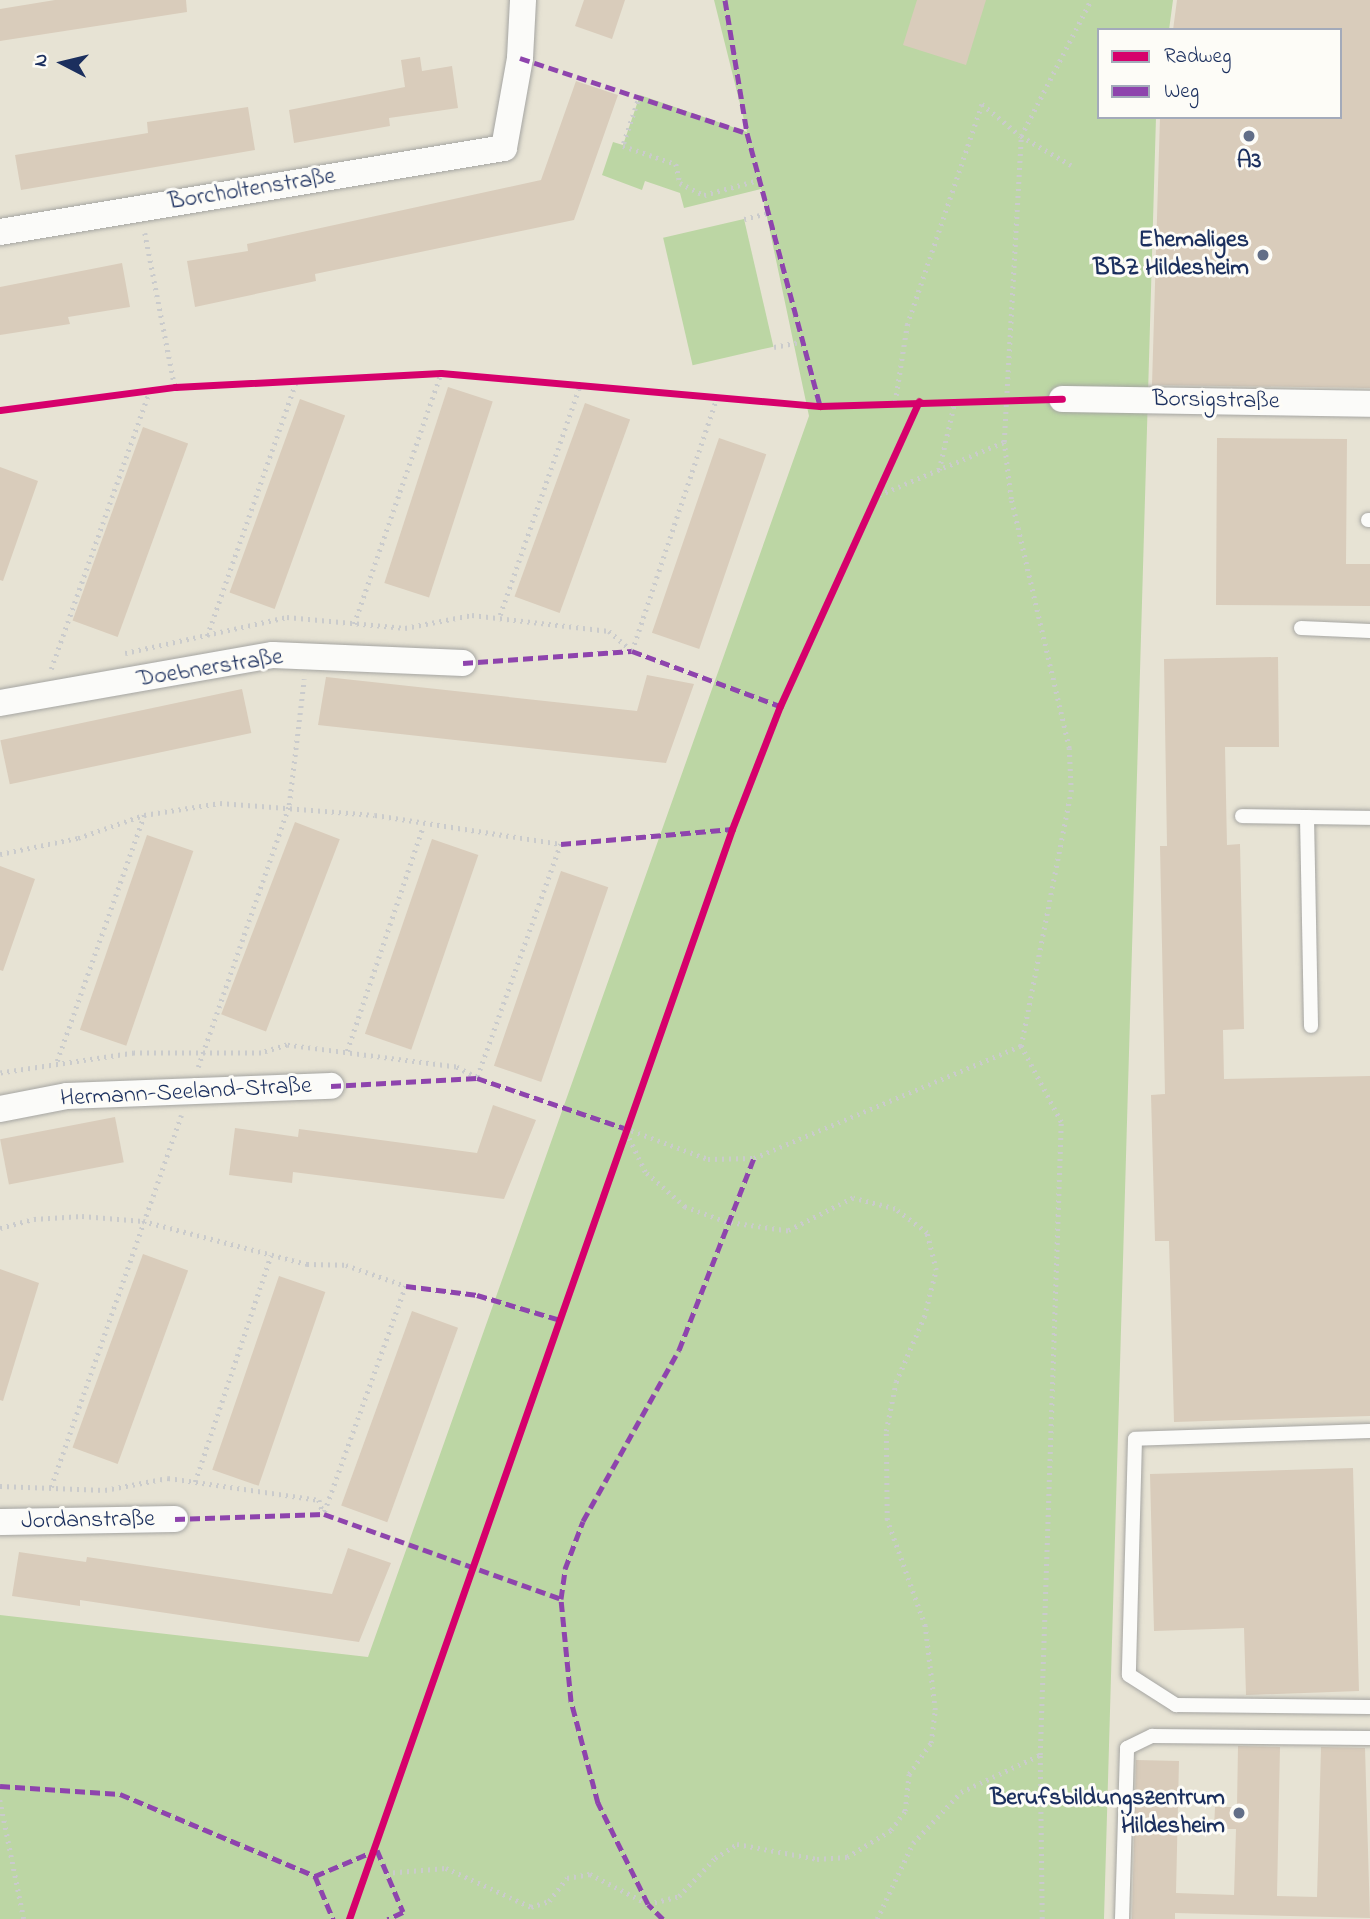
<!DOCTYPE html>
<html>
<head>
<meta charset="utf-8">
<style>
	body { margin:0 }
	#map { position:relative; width:1370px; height:1919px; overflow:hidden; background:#e7e3d4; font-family:"Indie Flower",sans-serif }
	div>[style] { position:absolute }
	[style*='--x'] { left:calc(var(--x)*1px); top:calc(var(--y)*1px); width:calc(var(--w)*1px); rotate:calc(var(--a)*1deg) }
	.green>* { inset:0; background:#bcd6a4; transform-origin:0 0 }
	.building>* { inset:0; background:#d9ccbb; transform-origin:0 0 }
	.path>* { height:4.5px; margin-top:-2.25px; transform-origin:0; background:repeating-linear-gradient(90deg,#cacbcc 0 2px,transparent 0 7px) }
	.roads { filter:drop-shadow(0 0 2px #a5a5a2) drop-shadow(0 0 2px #a5a5a2) }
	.lane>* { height:14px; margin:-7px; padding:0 7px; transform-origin:7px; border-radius:7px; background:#fbfbf9 }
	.street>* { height:26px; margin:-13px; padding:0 13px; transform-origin:13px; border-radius:13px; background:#fbfbf9 }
	.quiet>* { height:5px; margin-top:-2.5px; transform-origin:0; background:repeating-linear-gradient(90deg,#8e44ad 0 10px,transparent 0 15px) }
	.cycleway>* { height:7px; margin:-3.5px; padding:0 3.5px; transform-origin:3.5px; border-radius:3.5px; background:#d6006c }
	.dots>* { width:19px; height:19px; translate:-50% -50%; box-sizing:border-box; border:4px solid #fdfcf7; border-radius:50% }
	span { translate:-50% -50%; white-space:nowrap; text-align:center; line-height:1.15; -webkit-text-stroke:6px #fdfcf7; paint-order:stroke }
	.poi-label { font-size:24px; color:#1b2f5e; font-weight:700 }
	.right { translate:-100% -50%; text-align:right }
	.street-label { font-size:24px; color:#1b2f5e }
	.legend { position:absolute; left:1097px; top:28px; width:245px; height:91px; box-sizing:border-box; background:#fdfcf7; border:2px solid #a3aaba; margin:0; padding:9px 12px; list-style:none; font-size:21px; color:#1b2f5e }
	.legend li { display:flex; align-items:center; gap:14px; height:35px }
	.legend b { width:35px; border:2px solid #a3aaba }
	.north { position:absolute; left:28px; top:28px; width:70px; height:70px; -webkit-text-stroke:5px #fdfcf7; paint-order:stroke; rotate:277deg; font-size:19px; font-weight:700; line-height:28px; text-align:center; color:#1b2f5e }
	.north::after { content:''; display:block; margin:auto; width:24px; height:32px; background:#1b2f5e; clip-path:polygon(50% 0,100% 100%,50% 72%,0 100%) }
</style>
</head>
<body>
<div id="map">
	<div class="green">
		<div style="clip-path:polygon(714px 0,1173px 0,1169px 30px,1099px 30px,1099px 117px,1156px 117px,1104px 1919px,0 1919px,0 1615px,368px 1657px,809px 416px,761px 189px,684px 208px,680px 193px,645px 181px,642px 190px,602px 175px,613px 142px,623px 145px,640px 95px,747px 132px)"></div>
		<div style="left:744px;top:219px;width:131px;height:83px;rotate:77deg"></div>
	</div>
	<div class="building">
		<div style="clip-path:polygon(55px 0,186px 0,187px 12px,0 41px,0 9px)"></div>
		<div style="clip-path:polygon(584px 0,625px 0,612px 39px,575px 26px)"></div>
		<div style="clip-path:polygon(917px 0,986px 0,966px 65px,903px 45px)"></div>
		<div style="clip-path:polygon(1177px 0,1370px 0,1370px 388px,1152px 385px,1160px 117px,1340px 117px,1340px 30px,1173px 30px)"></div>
		<div style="clip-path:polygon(420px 57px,422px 71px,452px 66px,458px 108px,389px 118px,390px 126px,294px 143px,289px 110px,405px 87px,401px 60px)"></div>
		<div style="clip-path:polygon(576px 81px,618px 95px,574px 220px,315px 274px,316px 281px,195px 307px,187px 261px,248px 251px,247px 244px,541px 180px)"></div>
		<div style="clip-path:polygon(248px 107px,255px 150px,21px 190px,15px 155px,148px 133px,147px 122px)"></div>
		<div style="clip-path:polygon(122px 263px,130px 307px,68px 317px,70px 324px,0 335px,0 287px)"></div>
		<div style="left:448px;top:387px;width:47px;height:206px;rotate:18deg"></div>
		<div style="left:300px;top:399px;width:48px;height:206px;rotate:20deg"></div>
		<div style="left:585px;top:403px;width:48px;height:206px;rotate:20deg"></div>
		<div style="left:143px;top:427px;width:48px;height:206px;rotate:20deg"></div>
		<div style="left:719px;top:438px;width:50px;height:206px;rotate:19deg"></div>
		<div style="clip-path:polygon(1217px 438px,1347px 439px,1346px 564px,1370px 564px,1370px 606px,1216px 605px)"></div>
		<div style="clip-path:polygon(0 467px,38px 481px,3px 581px,0 580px)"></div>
		<div style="clip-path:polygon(1278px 657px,1279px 747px,1225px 747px,1227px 845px,1240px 844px,1244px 1029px,1223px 1030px,1224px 1079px,1370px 1076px,1370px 1416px,1174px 1422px,1169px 1241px,1155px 1241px,1151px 1095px,1165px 1094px,1160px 846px,1167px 846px,1164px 659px)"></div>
		<div style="clip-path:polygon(647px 675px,694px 684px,666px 763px,318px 725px,326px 677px,637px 711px)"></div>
		<div style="left:242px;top:689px;width:45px;height:247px;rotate:78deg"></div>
		<div style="left:295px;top:822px;width:48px;height:206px;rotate:21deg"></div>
		<div style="left:147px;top:835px;width:49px;height:206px;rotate:19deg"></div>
		<div style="left:432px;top:839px;width:49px;height:206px;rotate:19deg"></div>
		<div style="clip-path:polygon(0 866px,35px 879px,3px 971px,0 970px)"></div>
		<div style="left:561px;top:871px;width:50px;height:206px;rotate:19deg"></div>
		<div style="clip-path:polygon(493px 1105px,536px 1120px,504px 1199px,293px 1172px,292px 1183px,229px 1175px,235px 1128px,298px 1137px,299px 1129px,477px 1153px)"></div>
		<div style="left:115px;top:1117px;width:46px;height:117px;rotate:79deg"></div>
		<div style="left:143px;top:1254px;width:48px;height:206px;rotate:20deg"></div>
		<div style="clip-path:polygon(0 1269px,39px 1283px,3px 1401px,0 1400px)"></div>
		<div style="left:279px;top:1276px;width:49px;height:205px;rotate:19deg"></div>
		<div style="left:412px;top:1311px;width:49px;height:207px;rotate:20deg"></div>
		<div style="clip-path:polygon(1353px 1468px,1359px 1691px,1246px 1695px,1244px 1628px,1154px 1631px,1150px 1474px)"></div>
		<div style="clip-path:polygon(348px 1548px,391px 1563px,359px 1642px,80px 1600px,80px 1606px,12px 1596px,19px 1552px,86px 1562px,87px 1557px,332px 1594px)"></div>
		<div style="clip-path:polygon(1238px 1746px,1280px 1747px,1277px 1896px,1317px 1897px,1321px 1747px,1365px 1748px,1370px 1918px,1175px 1913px,1175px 1919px,1132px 1919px,1136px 1760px,1179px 1761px,1176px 1893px,1234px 1895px,1236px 1829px,1214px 1829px,1215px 1807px,1237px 1807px)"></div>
	</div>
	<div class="path">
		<div style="--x:640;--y:95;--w:54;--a:108.4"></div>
		<div style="--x:623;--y:146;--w:56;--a:18.8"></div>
		<div style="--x:676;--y:164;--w:19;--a:78"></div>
		<div style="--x:680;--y:183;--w:27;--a:27"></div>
		<div style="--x:704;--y:195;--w:57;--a:-15.3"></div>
		<div style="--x:744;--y:219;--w:25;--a:-14"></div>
		<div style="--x:145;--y:233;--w:157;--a:79"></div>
		<div style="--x:774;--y:347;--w:26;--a:-11"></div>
		<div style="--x:895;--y:402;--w:78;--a:-81.1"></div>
		<div style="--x:907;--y:325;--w:233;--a:-71.3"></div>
		<div style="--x:982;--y:104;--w:50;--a:39.4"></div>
		<div style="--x:1021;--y:136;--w:58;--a:30.1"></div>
		<div style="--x:939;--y:470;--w:72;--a:-77.1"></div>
		<div style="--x:879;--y:495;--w:136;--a:-23"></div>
		<div style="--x:500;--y:615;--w:246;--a:-70.8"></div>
		<div style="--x:354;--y:624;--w:266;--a:-70.9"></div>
		<div style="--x:207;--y:636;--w:272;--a:-70.7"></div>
		<div style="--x:125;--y:653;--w:166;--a:-12.5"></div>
		<div style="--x:287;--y:617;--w:119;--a:5.3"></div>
		<div style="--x:405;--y:628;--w:68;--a:-11"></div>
		<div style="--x:472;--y:615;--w:138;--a:6.7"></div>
		<div style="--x:609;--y:631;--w:30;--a:41"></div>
		<div style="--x:632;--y:651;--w:268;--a:-71.5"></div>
		<div style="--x:51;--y:669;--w:294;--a:-70.5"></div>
		<div style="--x:0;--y:854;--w:80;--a:-11.6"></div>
		<div style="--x:78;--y:838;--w:70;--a:-19.2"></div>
		<div style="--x:144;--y:815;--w:77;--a:-9"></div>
		<div style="--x:220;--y:803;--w:155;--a:4.4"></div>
		<div style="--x:375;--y:815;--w:188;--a:8.9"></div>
		<div style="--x:561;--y:844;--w:249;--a:109.7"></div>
		<div style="--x:477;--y:1078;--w:24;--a:-152"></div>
		<div style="--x:456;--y:1067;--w:170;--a:-172.6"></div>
		<div style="--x:287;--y:1045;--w:27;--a:163"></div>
		<div style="--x:261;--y:1053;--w:127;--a:180"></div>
		<div style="--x:134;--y:1053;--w:135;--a:171.5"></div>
		<div style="--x:347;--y:1051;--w:237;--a:-71.3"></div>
		<div style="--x:57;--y:1061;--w:261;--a:-70.5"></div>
		<div style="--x:198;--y:1067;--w:277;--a:-70.8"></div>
		<div style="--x:289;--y:805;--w:127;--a:-83.2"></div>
		<div style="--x:625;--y:1128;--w:89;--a:20.5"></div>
		<div style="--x:708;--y:1159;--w:46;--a:-1.2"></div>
		<div style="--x:754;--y:1158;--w:290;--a:-22.8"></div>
		<div style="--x:0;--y:1228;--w:35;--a:-15"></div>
		<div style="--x:34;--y:1219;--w:48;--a:-3.6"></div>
		<div style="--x:82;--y:1216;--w:61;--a:4.7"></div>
		<div style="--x:143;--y:1221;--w:170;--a:14.7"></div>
		<div style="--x:307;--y:1264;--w:39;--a:1"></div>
		<div style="--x:346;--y:1265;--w:64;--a:19.3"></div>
		<div style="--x:406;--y:1286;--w:242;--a:109.8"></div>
		<div style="--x:195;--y:1482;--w:239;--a:-71.5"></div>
		<div style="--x:0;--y:1486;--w:105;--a:2.2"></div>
		<div style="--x:105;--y:1490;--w:64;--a:-10.8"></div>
		<div style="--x:168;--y:1478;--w:153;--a:8.3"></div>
		<div style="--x:319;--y:1500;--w:14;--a:73"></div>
		<div style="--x:51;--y:1487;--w:394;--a:-70.7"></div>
		<div style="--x:0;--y:1800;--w:121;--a:78.6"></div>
		<div style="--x:386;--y:1873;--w:60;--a:-4.8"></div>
		<div style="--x:446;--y:1868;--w:94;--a:24.6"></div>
		<div style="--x:531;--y:1907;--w:19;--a:-18"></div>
		<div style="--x:549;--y:1901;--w:29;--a:-52"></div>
		<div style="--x:567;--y:1878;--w:23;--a:-10"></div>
		<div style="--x:590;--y:1874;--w:65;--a:27.3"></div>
		<div style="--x:648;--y:1904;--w:32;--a:-14"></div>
		<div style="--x:679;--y:1896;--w:52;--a:-46.5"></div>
		<div style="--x:715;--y:1858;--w:26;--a:-32"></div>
		<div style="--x:737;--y:1844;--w:81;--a:10.6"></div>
		<div style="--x:817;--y:1859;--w:30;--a:-4"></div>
		<div style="--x:847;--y:1857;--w:52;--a:-31.5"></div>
		<div style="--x:891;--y:1830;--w:24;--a:-54"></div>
		<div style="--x:905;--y:1811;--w:37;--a:-84"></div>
		<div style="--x:909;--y:1774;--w:38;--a:-55"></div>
		<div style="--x:931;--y:1743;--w:33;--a:-83"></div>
		<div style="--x:935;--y:1710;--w:85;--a:-96.8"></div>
		<div style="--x:925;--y:1626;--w:113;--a:-109.7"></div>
		<div style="--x:887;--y:1520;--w:89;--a:-90.6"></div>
		<div style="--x:886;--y:1431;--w:50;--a:-78.5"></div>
		<div style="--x:896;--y:1382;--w:71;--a:-66.7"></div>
		<div style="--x:924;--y:1317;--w:49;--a:-75.7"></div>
		<div style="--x:936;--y:1270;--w:38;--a:-104"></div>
		<div style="--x:927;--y:1233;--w:40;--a:-143"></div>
		<div style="--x:895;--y:1209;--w:43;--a:-165.3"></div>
		<div style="--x:853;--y:1198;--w:73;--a:153.1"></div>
		<div style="--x:788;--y:1231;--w:63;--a:-171.7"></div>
		<div style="--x:726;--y:1222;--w:44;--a:-159.9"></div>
		<div style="--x:685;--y:1207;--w:53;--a:-138.8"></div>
		<div style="--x:645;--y:1172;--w:49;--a:-115.5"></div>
		<div style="--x:331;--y:1919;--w:2;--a:-27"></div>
		<div style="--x:877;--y:1919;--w:84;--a:-64.7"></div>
		<div style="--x:913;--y:1843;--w:70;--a:-46.7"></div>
		<div style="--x:961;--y:1792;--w:87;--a:-25.1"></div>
		<div style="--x:1042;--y:1919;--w:164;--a:-90.7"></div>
		<div style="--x:1040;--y:1755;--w:633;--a:-88.1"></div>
		<div style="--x:1061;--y:1122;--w:86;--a:-117.8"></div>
		<div style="--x:1021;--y:1046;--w:259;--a:-78.9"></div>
		<div style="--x:1071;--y:792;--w:44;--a:-92.6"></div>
		<div style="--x:1069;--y:748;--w:256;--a:-103.1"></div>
		<div style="--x:1011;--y:499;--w:57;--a:-97"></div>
		<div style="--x:1004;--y:442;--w:306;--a:-86.8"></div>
		<div style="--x:1021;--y:136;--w:153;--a:-62.8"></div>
	</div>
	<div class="roads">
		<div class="lane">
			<div style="--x:1368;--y:520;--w:2;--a:0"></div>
			<div style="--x:1301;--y:628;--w:69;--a:2.5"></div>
			<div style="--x:1242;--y:816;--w:128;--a:0.9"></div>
			<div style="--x:1307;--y:817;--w:209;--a:88.9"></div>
			<div style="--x:1370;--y:1431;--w:235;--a:178.1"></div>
			<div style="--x:1135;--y:1439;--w:236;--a:91.5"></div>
			<div style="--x:1129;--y:1675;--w:56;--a:32.6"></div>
			<div style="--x:1176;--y:1705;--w:194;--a:0.6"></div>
			<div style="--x:1122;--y:1919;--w:171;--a:-88.3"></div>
			<div style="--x:1127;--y:1748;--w:28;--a:-26"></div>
			<div style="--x:1152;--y:1736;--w:218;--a:0.5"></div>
		</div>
		<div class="street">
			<div style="--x:0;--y:232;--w:511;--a:-9.46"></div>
			<div style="--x:504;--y:148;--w:91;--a:-79.9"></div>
			<div style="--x:520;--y:58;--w:58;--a:-87"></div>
			<div style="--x:1062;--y:399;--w:308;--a:0.9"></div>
			<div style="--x:0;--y:703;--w:277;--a:-10"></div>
			<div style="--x:273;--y:655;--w:190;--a:2.4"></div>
			<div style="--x:0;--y:1109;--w:68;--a:-11"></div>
			<div style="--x:67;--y:1096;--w:264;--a:-2.2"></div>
			<div style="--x:0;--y:1522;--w:175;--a:-1"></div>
		</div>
	</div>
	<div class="quiet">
		<div style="--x:725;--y:0;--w:135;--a:80.6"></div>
		<div style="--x:747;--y:133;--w:283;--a:75"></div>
		<div style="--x:520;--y:58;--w:239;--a:18.3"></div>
		<div style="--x:463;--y:663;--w:169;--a:-4.1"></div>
		<div style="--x:632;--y:651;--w:158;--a:20.4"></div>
		<div style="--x:561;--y:844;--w:172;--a:-5"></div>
		<div style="--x:331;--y:1086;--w:146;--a:-3.1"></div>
		<div style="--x:477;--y:1078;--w:155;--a:18.8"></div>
		<div style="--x:406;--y:1286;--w:72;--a:7.2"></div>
		<div style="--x:477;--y:1295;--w:84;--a:16.7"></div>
		<div style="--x:175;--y:1519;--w:149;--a:-1.9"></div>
		<div style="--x:324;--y:1514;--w:252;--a:19.7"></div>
		<div style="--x:0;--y:1786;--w:120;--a:3.8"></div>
		<div style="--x:120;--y:1794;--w:212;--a:22.8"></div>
		<div style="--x:315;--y:1876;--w:47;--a:67.3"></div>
		<div style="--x:315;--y:1876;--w:67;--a:-22.8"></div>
		<div style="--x:377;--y:1850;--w:67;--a:67.2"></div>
		<div style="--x:403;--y:1912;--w:17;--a:155"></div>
		<div style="--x:663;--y:1919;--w:21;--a:-135"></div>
		<div style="--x:648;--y:1904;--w:113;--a:-116.3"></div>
		<div style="--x:598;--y:1803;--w:106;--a:-104.8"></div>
		<div style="--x:571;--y:1701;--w:102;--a:-95.6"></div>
		<div style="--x:561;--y:1599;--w:30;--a:-82"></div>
		<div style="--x:565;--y:1569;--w:51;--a:-69.4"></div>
		<div style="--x:583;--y:1521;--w:196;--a:-60.7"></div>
		<div style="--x:679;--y:1350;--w:206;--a:-68.7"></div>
	</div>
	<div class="cycleway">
		<div style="--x:0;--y:410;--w:177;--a:-7.5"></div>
		<div style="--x:175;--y:387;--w:266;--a:-3"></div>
		<div style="--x:441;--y:373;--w:380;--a:5"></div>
		<div style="--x:820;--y:406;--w:242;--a:-1.7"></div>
		<div style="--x:349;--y:1919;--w:1155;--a:-70.64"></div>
		<div style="--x:732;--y:829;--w:132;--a:-68.7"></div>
		<div style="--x:780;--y:706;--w:335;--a:-65.5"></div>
	</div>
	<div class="dots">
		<div style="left:1249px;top:136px;background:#626e87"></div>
		<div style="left:1263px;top:255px;background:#626e87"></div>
		<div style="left:1239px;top:1813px;background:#626e87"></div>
	</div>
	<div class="poi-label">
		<span style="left:1249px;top:162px">A3</span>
		<span class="right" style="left:1249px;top:255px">Ehemaliges<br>BBZ Hildesheim</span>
		<span class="right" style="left:1225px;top:1813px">Berufsbildungszentrum<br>Hildesheim</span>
	</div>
	<div class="street-label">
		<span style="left:252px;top:190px;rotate:-9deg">Borcholtenstraße</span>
		<span style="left:1216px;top:401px;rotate:1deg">Borsigstraße</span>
		<span style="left:210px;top:669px;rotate:-9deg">Doebnerstraße</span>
		<span style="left:186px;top:1093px;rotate:-3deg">Hermann-Seeland-Straße</span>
		<span style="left:88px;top:1521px;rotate:-1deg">Jordanstraße</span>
	</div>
	<ul class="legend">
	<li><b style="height:9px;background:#d6006c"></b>Radweg</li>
	<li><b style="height:9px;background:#8e44ad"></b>Weg</li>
	</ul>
	<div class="north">N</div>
</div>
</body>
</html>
